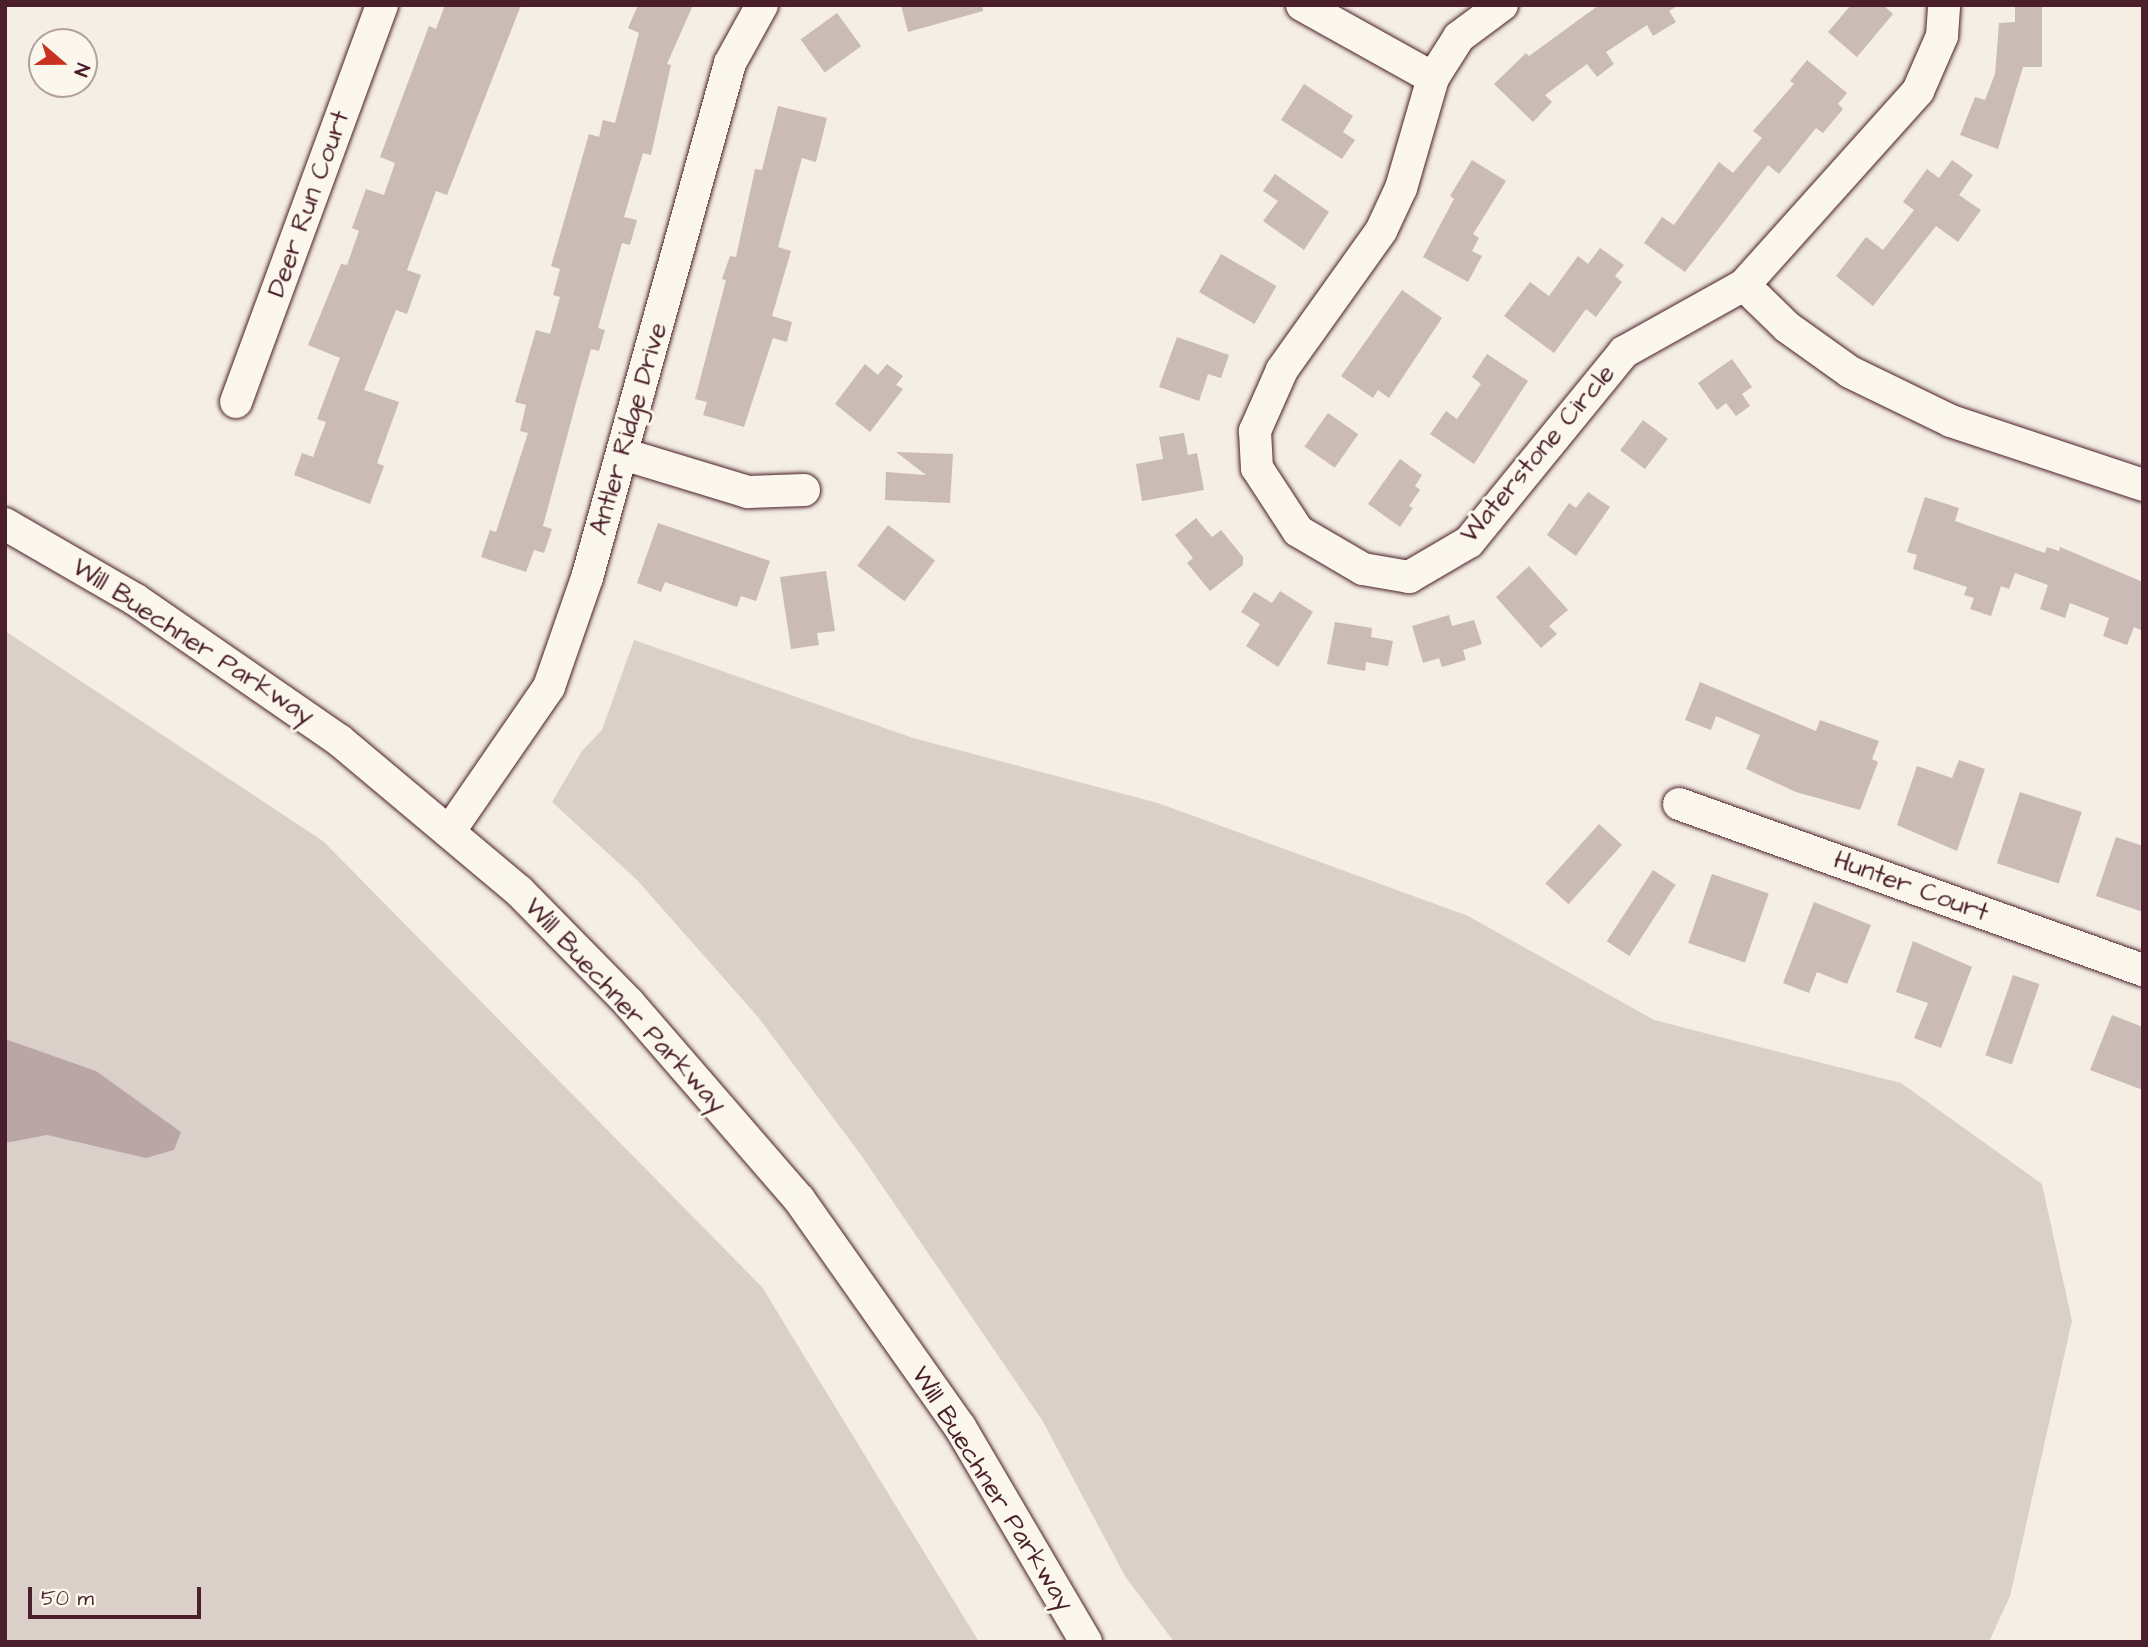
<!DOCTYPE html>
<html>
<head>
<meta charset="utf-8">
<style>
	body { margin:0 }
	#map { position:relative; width:2148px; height:1647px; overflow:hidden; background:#f4eee4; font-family:"Architects Daughter",sans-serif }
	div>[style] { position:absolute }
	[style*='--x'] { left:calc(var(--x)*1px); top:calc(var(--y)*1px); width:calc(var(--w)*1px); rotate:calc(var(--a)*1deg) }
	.green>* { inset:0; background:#dbd0c9 }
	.water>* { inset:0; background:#baa7a5 }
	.building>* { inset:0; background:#cabbb6; transform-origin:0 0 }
	.roads { filter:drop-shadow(0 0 2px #4a1f2b) drop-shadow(0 0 2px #4a1f2b) }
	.minor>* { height:32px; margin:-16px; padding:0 16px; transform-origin:16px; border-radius:16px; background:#fbf7ec }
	span { translate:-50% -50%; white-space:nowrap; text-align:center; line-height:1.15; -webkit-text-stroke:6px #fbf7ec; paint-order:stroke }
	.street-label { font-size:26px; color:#4a1f2b }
	.frame { position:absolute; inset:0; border:7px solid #4a1f2b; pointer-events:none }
	.north { position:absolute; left:28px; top:28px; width:70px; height:70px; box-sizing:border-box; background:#fbf7ec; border:2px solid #b4a19f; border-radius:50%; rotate:110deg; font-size:19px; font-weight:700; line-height:28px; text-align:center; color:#4a1f2b }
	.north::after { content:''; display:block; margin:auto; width:24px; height:32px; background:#c8321e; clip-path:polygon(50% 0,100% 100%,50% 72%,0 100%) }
	.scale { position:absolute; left:28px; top:1587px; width:173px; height:32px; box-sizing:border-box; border:4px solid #4a1f2b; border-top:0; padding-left:9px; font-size:21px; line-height:24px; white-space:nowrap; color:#4a1f2b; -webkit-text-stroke:5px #fbf7ec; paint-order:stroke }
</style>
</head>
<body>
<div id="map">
	<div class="green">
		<div style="clip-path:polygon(5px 631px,323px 841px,762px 1287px,979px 1642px,5px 1642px)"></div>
		<div style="clip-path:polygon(634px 640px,913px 738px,1158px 803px,1468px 916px,1654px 1020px,1901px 1083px,2042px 1184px,2072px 1321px,2010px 1596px,1989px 1642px,1174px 1642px,1125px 1576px,1042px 1420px,861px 1155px,758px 1017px,637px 880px,552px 802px,582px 751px,602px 730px)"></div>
	</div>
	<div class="water">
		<div style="clip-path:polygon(5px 1039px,96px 1071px,181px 1132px,174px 1150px,146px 1158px,47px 1135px,5px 1143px)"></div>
	</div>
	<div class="building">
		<div style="clip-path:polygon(445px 5px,521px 5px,447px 195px,436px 191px,407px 270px,421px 275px,407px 314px,396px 310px,364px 390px,399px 402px,377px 463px,384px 466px,370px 504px,294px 475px,302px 453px,313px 457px,326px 422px,317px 419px,340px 358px,308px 345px,341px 264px,347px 265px,359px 231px,352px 228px,366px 189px,384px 195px,395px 163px,380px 157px,429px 26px,436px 29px)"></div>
		<div style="clip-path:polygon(638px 5px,693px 5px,667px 64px,671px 65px,651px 155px,643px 153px,624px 217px,637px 220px,630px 245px,622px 243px,598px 328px,605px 330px,599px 351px,591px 349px,577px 399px,543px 526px,552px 529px,544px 553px,534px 550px,526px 572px,481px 557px,490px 530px,496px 532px,528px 433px,520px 431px,526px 405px,515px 402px,536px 330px,550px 334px,560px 297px,553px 295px,560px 269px,551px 266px,556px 249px,589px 134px,599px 137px,603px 120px,615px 123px,639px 33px,628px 28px)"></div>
		<div style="clip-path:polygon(901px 5px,982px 5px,983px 11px,908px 32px)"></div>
		<div style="clip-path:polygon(1599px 5px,1679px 5px,1669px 11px,1676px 22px,1653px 36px,1647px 25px,1606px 52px,1614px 64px,1597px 77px,1587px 64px,1545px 95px,1552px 102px,1533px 122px,1494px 84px,1526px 53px,1529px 56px)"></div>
		<div style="clip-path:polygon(1851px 5px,1883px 5px,1893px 14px,1857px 57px,1828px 32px)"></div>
		<div style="clip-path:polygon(2015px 5px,2042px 5px,2042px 67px,2023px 67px,1998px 149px,1960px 135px,1975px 97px,1985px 100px,1995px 74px,1999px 23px,2015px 22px)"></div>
		<div style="left:837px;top:13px;width:41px;height:45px;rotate:54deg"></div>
		<div style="clip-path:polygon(1807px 60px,1847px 93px,1838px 104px,1843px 109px,1823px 133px,1816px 128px,1779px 174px,1768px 165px,1685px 272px,1644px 243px,1662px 217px,1674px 225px,1719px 162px,1733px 173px,1762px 138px,1753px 131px,1794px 84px,1790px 81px)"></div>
		<div style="clip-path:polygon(1304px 84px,1353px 116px,1343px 132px,1355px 140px,1342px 159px,1281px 120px)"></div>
		<div style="clip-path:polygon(778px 106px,827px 118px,816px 162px,802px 158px,778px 247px,791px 251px,772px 316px,792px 322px,787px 342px,773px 338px,744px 427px,703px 415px,707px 402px,695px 399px,726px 280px,722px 279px,730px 256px,736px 257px,755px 169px,762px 170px)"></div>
		<div style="clip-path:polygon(1472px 160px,1506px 181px,1473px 234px,1479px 238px,1472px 251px,1482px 256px,1468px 282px,1423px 257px,1454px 199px,1450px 196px)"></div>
		<div style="clip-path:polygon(1952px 160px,1973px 175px,1959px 195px,1981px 210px,1958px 242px,1936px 226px,1873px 306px,1836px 276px,1866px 237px,1883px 250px,1914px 210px,1903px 202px,1927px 169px,1939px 178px)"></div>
		<div style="clip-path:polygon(1275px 174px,1329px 212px,1304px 250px,1263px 221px,1278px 201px,1263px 191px)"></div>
		<div style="clip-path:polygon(1600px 248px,1624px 265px,1615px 276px,1622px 282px,1596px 317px,1586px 309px,1554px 353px,1504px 316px,1530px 282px,1549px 296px,1578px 256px,1588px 264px)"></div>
		<div style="left:1221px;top:254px;width:64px;height:44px;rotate:30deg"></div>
		<div style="clip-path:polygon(1402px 290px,1442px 318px,1389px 398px,1378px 390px,1373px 398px,1341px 376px)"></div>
		<div style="clip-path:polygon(1177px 337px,1229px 355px,1221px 378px,1208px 374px,1199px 401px,1159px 387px)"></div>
		<div style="clip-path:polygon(1487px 354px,1528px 381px,1474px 464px,1430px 434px,1446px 411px,1457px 419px,1481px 384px,1472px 377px)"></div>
		<div style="clip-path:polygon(1732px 359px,1752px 387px,1742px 394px,1750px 406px,1736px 416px,1726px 403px,1717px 410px,1698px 383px)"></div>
		<div style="clip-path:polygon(865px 364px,878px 375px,887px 364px,903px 376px,896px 385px,903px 389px,870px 432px,835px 404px)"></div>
		<div style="left:1328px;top:413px;width:37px;height:41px;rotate:35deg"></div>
		<div style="left:1643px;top:420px;width:31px;height:38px;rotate:37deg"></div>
		<div style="clip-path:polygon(1184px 433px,1188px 455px,1197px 453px,1204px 490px,1142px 501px,1136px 464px,1163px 459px,1159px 437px)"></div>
		<div style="clip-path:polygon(896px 452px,953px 454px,950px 503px,885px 500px,886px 472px,926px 475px)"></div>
		<div style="clip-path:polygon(1400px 459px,1422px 475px,1415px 486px,1420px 490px,1409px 506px,1413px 508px,1400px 527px,1368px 504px)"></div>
		<div style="clip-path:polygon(1588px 492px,1610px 507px,1576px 556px,1547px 535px,1569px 503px,1576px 508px)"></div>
		<div style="clip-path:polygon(1925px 497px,1959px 508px,1955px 521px,2045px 553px,2047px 547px,2059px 551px,2060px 547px,2143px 582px,2143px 631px,2134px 627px,2127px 645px,2103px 636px,2109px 618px,2070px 603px,2065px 618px,2040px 609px,2048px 585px,2015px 573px,2009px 589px,2001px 586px,1991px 616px,1970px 609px,1974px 598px,1964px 595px,1967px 587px,1913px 569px,1917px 555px,1907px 552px)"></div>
		<div style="clip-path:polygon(1196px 518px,1212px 537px,1221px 530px,1243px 557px,1243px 565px,1210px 591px,1187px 563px,1193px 558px,1175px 535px)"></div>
		<div style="clip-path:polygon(658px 523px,770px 561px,756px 601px,741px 596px,737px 607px,665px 582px,661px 592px,637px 583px)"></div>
		<div style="left:888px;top:525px;width:59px;height:51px;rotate:37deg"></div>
		<div style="clip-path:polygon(1529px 566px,1568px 610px,1549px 626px,1557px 634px,1541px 648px,1496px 597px)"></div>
		<div style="clip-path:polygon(826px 571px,835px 631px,817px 633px,819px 645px,791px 649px,780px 577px)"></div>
		<div style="clip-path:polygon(1280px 591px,1313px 612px,1278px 667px,1246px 646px,1260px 624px,1241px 612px,1254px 592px,1272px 603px)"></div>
		<div style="clip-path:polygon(1449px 615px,1452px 626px,1474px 620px,1482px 644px,1463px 650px,1466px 660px,1442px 667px,1439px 658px,1423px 663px,1412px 626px)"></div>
		<div style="clip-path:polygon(1335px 622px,1372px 628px,1371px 637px,1393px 641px,1388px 666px,1366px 662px,1365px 671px,1327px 664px)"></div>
		<div style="clip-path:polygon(1700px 682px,1816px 731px,1820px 720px,1879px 741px,1872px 759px,1878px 762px,1860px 810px,1796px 792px,1746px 769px,1760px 735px,1716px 716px,1711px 730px,1685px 720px)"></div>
		<div style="clip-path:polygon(1959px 760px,1985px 769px,1957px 851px,1897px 825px,1917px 766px,1952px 778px)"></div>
		<div style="left:2020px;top:792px;width:65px;height:75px;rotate:18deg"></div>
		<div style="left:1599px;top:824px;width:31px;height:80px;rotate:42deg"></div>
		<div style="clip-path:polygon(2116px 837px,2143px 846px,2143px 912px,2096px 896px)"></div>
		<div style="left:1653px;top:870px;width:27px;height:85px;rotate:33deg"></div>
		<div style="left:1712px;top:874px;width:60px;height:73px;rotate:19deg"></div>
		<div style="clip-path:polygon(1814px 902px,1871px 925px,1847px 984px,1817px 972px,1809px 993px,1783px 983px)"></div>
		<div style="clip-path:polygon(1913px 941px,1972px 967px,1941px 1048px,1914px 1038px,1928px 1003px,1896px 992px)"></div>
		<div style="left:2013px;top:975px;width:28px;height:85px;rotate:19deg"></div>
		<div style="clip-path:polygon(2112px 1015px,2143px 1027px,2143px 1090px,2090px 1070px)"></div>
	</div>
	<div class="roads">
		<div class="minor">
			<div style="--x:1302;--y:5;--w:150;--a:29.1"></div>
			<div style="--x:1502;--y:5;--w:54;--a:143.3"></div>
			<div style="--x:1459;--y:37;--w:49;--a:122.4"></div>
			<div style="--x:1433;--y:78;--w:115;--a:106.2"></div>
			<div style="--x:1401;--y:188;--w:47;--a:114.9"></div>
			<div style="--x:1381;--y:231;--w:171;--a:125.5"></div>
			<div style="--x:1282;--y:370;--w:67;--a:113.9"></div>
			<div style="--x:1255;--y:431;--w:37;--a:87"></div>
			<div style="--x:1257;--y:468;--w:75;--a:56.9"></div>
			<div style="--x:1298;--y:531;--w:75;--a:30.3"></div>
			<div style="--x:1363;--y:569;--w:47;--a:9.9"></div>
			<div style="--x:1409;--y:577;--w:69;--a:-30.3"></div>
			<div style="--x:1469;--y:542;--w:245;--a:-50.8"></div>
			<div style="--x:1624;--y:352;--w:137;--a:-29.2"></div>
			<div style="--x:1744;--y:285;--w:261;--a:-48.1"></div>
			<div style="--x:1918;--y:91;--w:60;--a:-66.4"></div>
			<div style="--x:1942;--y:36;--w:31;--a:-86"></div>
			<div style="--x:1744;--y:285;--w:60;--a:44.3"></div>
			<div style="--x:1787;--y:327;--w:77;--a:35.5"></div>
			<div style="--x:1850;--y:372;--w:112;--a:25.9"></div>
			<div style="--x:1951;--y:421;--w:202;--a:18.4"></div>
			<div style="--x:236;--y:402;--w:423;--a:-69.8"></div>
			<div style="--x:623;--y:454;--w:131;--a:16.9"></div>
			<div style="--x:748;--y:492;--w:56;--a:-2"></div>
			<div style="--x:5;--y:524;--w:151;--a:30.1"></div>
			<div style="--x:136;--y:600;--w:247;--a:34.6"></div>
			<div style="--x:339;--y:740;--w:235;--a:40"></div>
			<div style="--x:519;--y:891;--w:157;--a:45.5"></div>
			<div style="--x:629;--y:1003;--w:259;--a:49.1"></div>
			<div style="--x:799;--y:1199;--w:279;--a:54.8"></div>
			<div style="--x:960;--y:1427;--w:249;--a:59.6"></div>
			<div style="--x:1679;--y:804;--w:493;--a:19.7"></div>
			<div style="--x:449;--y:832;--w:176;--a:-55.4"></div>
			<div style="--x:549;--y:687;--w:115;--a:-70.8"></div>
			<div style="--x:587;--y:578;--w:534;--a:-74.48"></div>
			<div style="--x:730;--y:63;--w:66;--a:-61.1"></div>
		</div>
	</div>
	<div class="street-label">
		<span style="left:309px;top:204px;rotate:-70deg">Deer Run Court</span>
		<span style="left:629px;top:429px;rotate:-74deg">Antler Ridge Drive</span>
		<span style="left:1538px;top:454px;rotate:-50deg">Waterstone Circle</span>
		<span style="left:193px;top:642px;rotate:33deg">Will Buechner Parkway</span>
		<span style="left:1911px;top:887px;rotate:20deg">Hunter Court</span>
		<span style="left:625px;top:1006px;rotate:47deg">Will Buechner Parkway</span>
		<span style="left:992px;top:1489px;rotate:58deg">Will Buechner Parkway</span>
	</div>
	<div class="frame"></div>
	<div class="north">N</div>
	<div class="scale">50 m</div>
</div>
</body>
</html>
